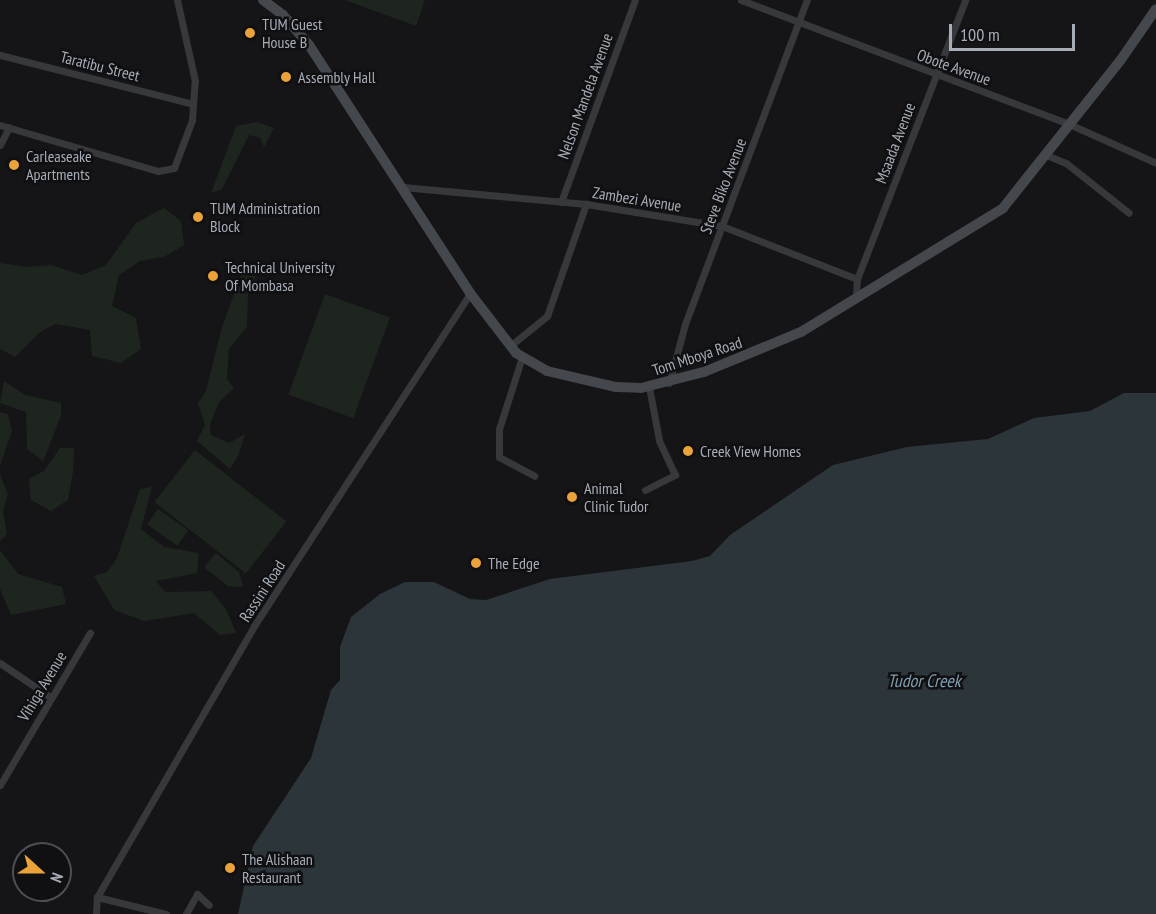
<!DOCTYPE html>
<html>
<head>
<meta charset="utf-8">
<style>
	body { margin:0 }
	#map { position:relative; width:1156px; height:914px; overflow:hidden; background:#151517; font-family:"PT Sans Narrow",sans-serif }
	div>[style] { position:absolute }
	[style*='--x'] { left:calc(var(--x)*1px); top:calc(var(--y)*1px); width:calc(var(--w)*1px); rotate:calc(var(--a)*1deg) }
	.green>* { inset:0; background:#1d251e; transform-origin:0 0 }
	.water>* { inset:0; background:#2c353a }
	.minor>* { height:7px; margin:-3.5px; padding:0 3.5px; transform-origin:3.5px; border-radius:3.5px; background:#36383c }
	.secondary>* { height:10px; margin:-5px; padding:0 5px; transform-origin:5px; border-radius:5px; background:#44474c }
	.dots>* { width:16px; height:16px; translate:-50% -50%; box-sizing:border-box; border:3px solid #101012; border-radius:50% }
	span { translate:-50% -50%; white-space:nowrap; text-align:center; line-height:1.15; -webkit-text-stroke:5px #101012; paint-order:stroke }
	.poi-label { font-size:16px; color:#a7adb7 }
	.left { translate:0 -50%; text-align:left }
	.street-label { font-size:16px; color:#a7adb7 }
	.water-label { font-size:18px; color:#809db0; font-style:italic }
	.north { position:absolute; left:12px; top:842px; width:60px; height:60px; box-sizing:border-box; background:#101012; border:2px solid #4c4f54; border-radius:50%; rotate:111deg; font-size:16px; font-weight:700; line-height:24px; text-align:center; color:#a7adb7 }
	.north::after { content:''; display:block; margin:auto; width:21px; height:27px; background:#eba239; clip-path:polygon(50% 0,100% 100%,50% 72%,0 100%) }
	.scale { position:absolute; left:949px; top:24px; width:126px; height:27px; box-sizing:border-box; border:3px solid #a7adb7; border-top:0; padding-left:8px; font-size:18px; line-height:21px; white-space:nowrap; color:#a7adb7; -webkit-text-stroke:4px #101012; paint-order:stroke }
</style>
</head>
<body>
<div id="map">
	<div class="green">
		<div style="clip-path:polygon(345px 0,425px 0,416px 26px)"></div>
		<div style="clip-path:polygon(257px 122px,274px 128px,264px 147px,260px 138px,249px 135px,222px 189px,211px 193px,236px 126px)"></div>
		<div style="clip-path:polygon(164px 208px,181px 221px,184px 245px,164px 257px,140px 261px,119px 275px,112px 306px,136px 318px,141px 349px,121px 363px,92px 356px,90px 330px,55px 324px,40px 332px,15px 357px,0 349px,0 263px,28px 267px,51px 265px,82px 275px,106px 265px,136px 223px)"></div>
		<div style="clip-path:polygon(245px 264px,259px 269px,248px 294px,247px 327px,229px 349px,227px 379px,234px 388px,219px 402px,210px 424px,211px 435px,229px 443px,245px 434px,239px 454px,230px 469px,197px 441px,205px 425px,198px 403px,206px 391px,222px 327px)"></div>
		<div style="left:325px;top:294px;width:69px;height:107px;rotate:20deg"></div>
		<div style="clip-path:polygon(4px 381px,25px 395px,61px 403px,61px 416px,43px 461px,27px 449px,26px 412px,0 403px)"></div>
		<div style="clip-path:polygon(0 412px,8px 414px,12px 431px,0 466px)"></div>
		<div style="clip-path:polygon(60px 448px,74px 448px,73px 472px,68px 500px,51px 511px,31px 500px,29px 479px,44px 471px)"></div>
		<div style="left:195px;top:450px;width:116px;height:66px;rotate:38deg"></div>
		<div style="clip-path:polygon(0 475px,8px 494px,3px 511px,7px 534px,0 541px)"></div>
		<div style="clip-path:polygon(152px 487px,141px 529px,164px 547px,199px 553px,197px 573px,156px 581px,165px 592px,211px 591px,226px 609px,236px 633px,220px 635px,194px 613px,144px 621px,114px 610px,94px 576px,107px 572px,117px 558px,140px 489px)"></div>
		<div style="left:158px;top:509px;width:37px;height:19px;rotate:35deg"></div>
		<div style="clip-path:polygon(0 550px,18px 574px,62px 587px,66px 604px,11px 615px,0 589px)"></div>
		<div style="clip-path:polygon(216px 553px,239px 572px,243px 587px,228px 586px,204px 567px)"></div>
	</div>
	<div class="water">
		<div style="clip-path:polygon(1124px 393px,1156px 393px,1156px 914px,238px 914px,253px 846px,311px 758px,331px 690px,340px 680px,340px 647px,351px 617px,380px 594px,405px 582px,434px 582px,470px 599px,486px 600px,550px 579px,692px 561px,710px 556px,730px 535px,833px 465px,907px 447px,988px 439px,1034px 418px,1090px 411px)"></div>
	</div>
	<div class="minor">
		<div style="--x:741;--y:0;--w:351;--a:20.7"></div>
		<div style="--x:1069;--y:124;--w:95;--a:24.1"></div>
		<div style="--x:0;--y:55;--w:199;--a:14.2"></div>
		<div style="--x:0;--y:125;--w:165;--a:16.2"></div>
		<div style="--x:158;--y:171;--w:16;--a:-11"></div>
		<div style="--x:174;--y:168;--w:51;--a:-69.4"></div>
		<div style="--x:192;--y:120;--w:39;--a:-86"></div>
		<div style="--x:195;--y:81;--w:83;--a:-102.5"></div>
		<div style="--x:0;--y:145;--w:20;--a:-63"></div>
		<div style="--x:1046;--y:155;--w:22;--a:22"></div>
		<div style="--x:1066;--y:163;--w:80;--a:38.4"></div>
		<div style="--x:403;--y:187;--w:184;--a:5.3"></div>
		<div style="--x:586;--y:204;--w:138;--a:9.2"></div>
		<div style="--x:722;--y:226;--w:145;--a:21.4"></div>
		<div style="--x:561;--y:202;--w:215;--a:-69.9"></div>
		<div style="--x:856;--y:296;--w:17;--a:-87"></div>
		<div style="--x:857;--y:279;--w:299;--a:-68.8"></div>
		<div style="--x:510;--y:346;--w:48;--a:-39"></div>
		<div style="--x:547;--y:316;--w:119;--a:-70.8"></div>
		<div style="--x:522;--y:357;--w:76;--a:107.7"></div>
		<div style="--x:499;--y:429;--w:28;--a:90"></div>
		<div style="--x:499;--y:457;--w:40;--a:28"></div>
		<div style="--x:669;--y:383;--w:61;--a:-74.8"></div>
		<div style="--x:685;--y:324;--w:346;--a:-69.4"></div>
		<div style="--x:645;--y:490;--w:34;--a:-27"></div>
		<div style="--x:675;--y:475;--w:38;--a:-115"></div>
		<div style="--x:659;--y:440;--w:54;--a:-100.7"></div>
		<div style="--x:0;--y:663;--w:60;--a:34.2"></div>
		<div style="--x:0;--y:785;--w:177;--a:-59.4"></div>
		<div style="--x:97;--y:897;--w:71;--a:13.8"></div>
		<div style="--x:96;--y:914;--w:17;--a:-87"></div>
		<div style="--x:97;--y:897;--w:313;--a:-59.9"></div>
		<div style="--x:254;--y:626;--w:397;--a:-57"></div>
		<div style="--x:186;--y:914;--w:23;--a:-61"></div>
		<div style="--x:197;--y:894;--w:16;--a:43"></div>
	</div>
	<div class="secondary">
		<div style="--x:263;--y:0;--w:25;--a:37"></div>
		<div style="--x:283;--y:15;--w:40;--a:49"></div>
		<div style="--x:309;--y:45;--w:296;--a:57"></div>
		<div style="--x:470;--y:293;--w:76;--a:52.5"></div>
		<div style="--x:516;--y:353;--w:36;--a:30"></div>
		<div style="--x:547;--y:371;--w:71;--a:13.1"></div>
		<div style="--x:616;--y:387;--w:25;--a:2"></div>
		<div style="--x:641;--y:388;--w:65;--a:-14.3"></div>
		<div style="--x:704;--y:372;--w:105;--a:-22.4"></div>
		<div style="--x:801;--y:332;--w:237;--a:-31.5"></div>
		<div style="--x:1003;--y:208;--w:188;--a:-51.5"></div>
		<div style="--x:1120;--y:61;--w:63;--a:-55.3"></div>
	</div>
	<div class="dots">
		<div style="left:250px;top:33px;background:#eba239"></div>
		<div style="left:286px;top:77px;background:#eba239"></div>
		<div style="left:14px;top:165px;background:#eba239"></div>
		<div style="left:198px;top:217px;background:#eba239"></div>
		<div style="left:213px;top:276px;background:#eba239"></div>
		<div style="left:688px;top:451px;background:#eba239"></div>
		<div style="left:572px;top:497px;background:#eba239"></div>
		<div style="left:476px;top:563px;background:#eba239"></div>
		<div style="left:230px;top:868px;background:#eba239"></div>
	</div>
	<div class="poi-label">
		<span class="left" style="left:262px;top:33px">TUM Guest<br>House B</span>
		<span class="left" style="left:298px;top:77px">Assembly Hall</span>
		<span class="left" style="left:26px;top:165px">Carleaseake<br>Apartments</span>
		<span class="left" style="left:210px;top:217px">TUM Administration<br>Block</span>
		<span class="left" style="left:225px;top:276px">Technical University<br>Of Mombasa</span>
		<span class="left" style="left:700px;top:451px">Creek View Homes</span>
		<span class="left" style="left:584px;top:497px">Animal<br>Clinic Tudor</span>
		<span class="left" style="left:488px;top:563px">The Edge</span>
		<span class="left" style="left:242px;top:868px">The Alishaan<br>Restaurant</span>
	</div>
	<div class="street-label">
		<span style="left:100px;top:66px;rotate:14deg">Taratibu Street</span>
		<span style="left:954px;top:67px;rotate:20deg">Obote Avenue</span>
		<span style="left:585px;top:96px;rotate:-70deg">Nelson Mandela Avenue</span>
		<span style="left:895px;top:143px;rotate:-69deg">Msaada Avenue</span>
		<span style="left:723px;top:186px;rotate:-69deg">Steve Biko Avenue</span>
		<span style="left:637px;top:199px;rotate:9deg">Zambezi Avenue</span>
		<span style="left:697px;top:356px;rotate:-18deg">Tom Mboya Road</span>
		<span style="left:262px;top:591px;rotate:-57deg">Rassini Road</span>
		<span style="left:42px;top:686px;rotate:-59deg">Vihiga Avenue</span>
	</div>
	<div class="water-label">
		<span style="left:924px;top:681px">Tudor Creek</span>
	</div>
	<div class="north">N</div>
	<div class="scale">100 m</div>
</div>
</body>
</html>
